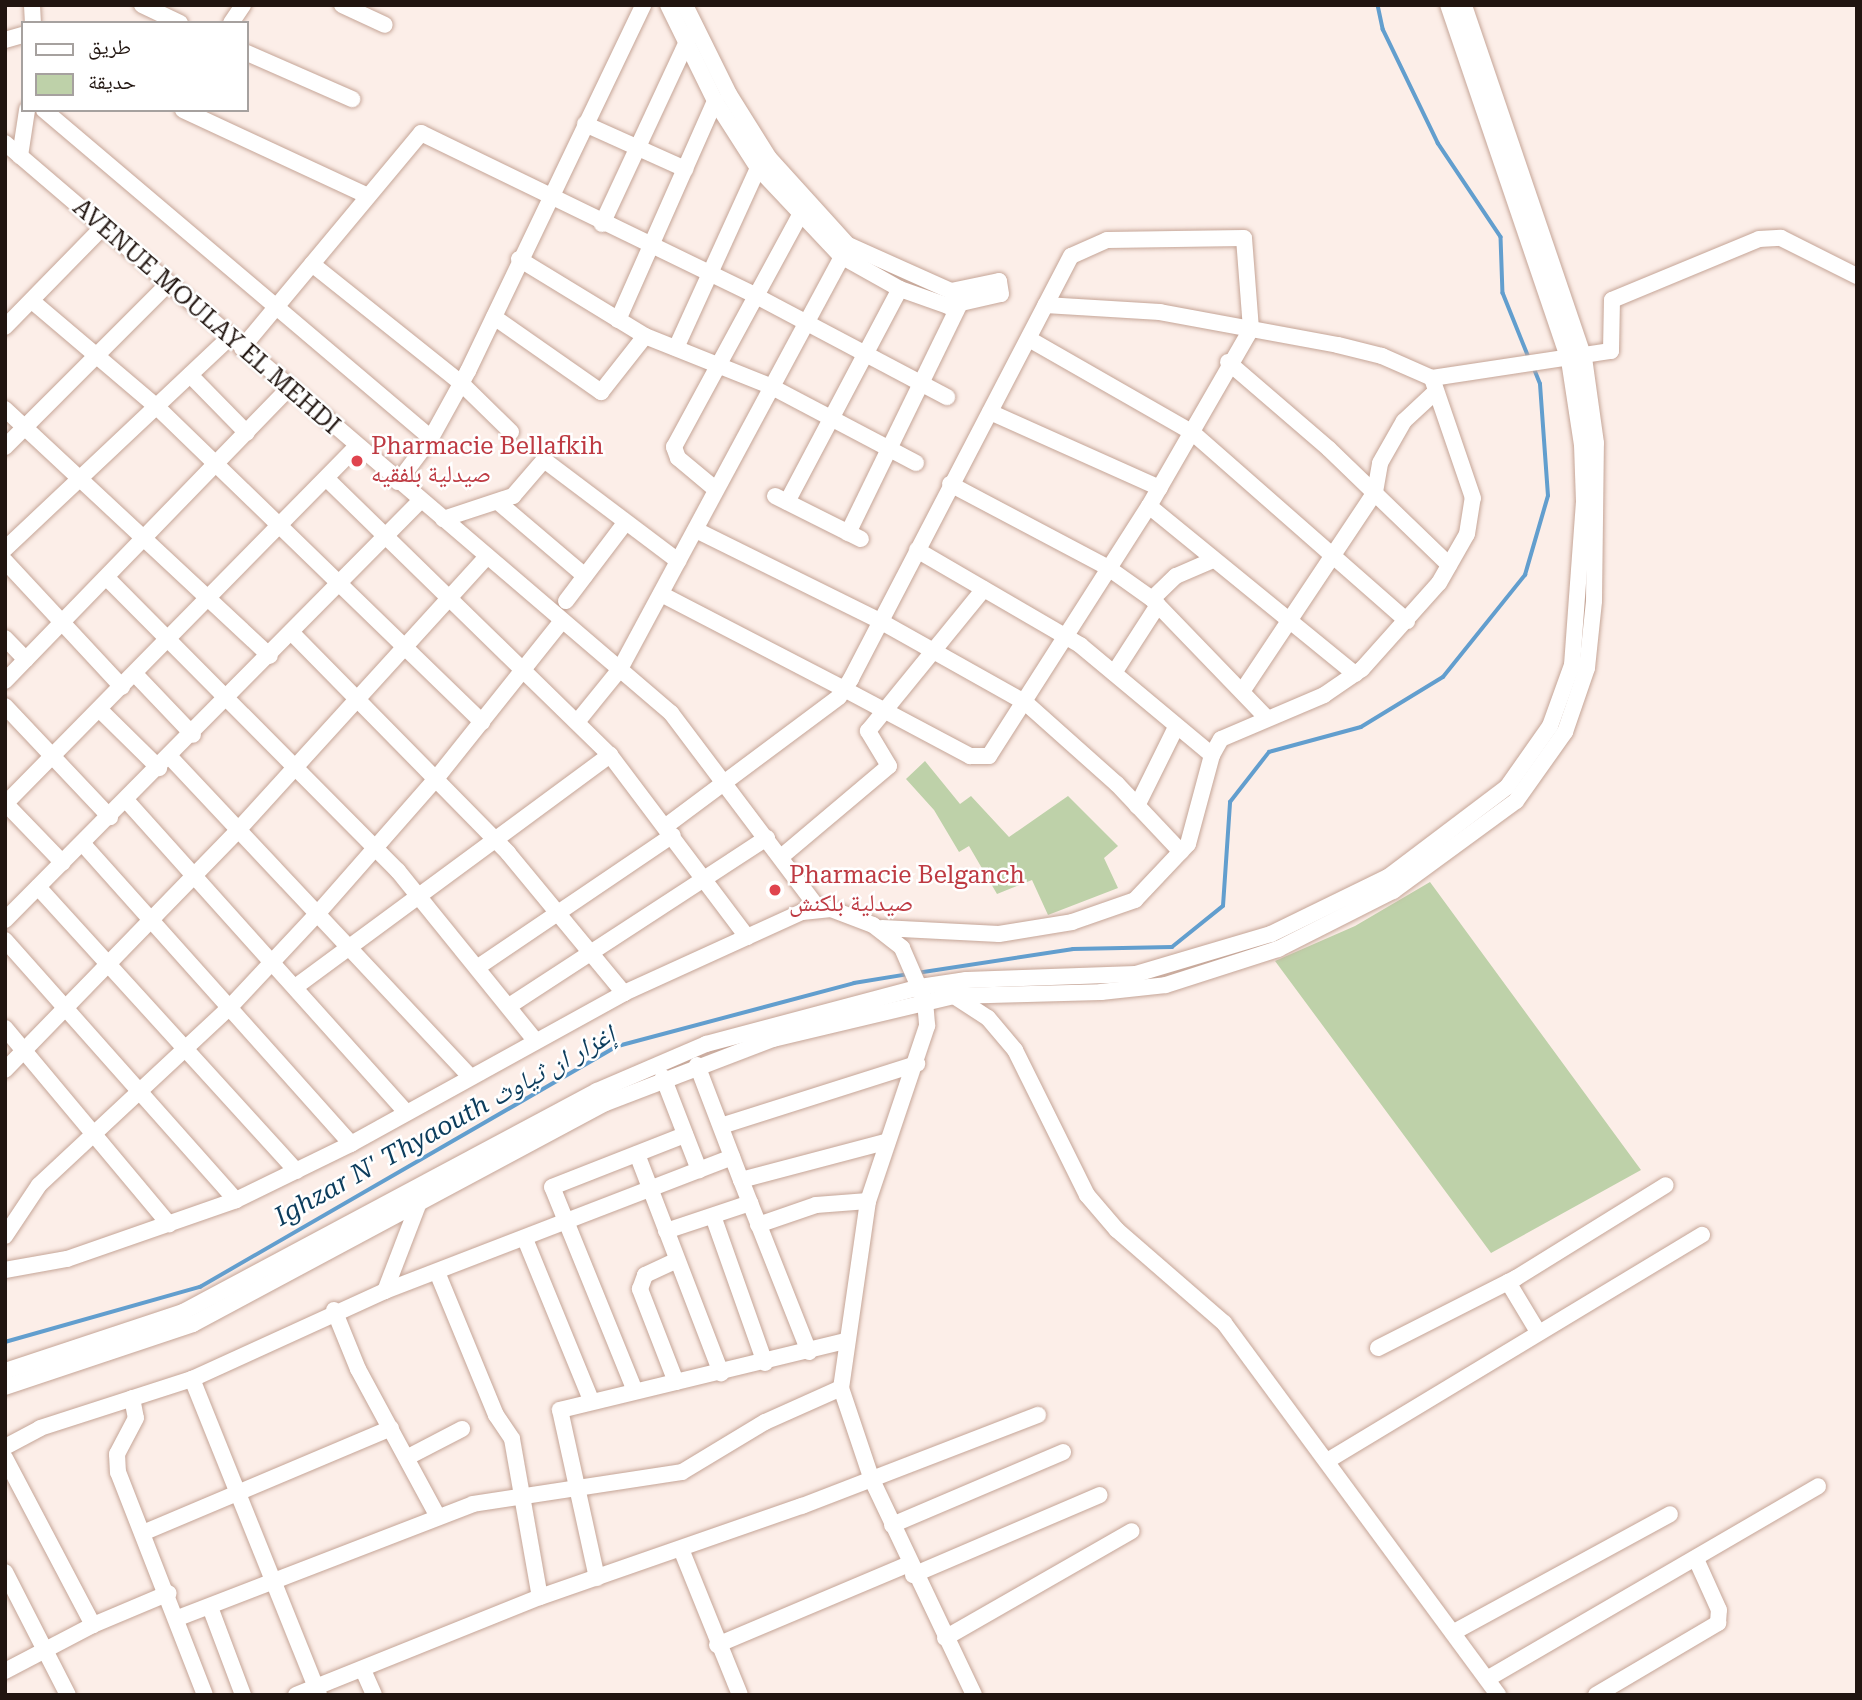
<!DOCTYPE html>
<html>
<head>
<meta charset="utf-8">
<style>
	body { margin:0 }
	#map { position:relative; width:1862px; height:1700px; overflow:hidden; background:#fceee8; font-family:"Roboto Serif","Noto Naskh Arabic",serif }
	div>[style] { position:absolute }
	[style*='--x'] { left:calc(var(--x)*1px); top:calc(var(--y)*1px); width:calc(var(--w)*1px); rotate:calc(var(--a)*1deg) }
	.green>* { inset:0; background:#bed1a9 }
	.stream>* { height:3.5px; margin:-1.75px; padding:0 1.75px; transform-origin:1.75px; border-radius:1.75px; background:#629ece }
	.roads { filter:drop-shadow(0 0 2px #c5a597) drop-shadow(0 0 2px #c5a597) }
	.minor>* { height:16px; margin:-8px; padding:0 8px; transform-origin:8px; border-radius:8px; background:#fff }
	.dots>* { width:19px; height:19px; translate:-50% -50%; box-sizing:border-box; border:4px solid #fff; border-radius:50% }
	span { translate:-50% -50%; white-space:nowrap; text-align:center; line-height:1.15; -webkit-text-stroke:5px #fff; paint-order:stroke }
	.street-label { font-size:24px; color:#211510 }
	.health-label { font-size:24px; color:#be3a42 }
	.left { translate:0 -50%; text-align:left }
	.water-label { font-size:26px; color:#0c3c5c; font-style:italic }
	.frame { position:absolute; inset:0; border:7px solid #211510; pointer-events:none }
	.legend { position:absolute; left:21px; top:21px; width:228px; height:91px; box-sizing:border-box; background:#fff; border:2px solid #a6a19f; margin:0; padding:9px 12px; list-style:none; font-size:21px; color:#211510 }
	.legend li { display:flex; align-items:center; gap:14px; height:35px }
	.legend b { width:35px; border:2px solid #a6a19f }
</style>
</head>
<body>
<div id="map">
	<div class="green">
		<div style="clip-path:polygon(925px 761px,960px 804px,971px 796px,1009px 837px,1068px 796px,1118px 846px,1104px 858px,1118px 888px,1048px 915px,1032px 880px,997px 894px,969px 846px,959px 852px,934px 810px,906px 779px)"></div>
		<div style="clip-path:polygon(1430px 882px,1641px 1170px,1491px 1253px,1275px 961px,1355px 926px)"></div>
	</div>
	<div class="stream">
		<div style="--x:1378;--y:5;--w:25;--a:78"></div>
		<div style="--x:1383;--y:29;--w:127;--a:64.2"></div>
		<div style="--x:1438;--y:143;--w:113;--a:56.2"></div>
		<div style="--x:1501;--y:237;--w:56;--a:88"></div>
		<div style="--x:1503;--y:293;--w:72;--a:68.1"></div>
		<div style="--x:917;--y:973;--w:158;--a:-8.7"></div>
		<div style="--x:1073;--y:949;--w:99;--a:-1.2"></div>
		<div style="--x:1172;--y:947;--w:65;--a:-38.8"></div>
		<div style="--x:1223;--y:906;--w:104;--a:-86.1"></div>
		<div style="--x:1230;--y:802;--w:63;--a:-52"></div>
		<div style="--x:1269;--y:752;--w:95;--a:-15.2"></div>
		<div style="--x:1361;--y:727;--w:96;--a:-31.4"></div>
		<div style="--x:1443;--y:677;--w:131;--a:-51.2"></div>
		<div style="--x:1525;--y:575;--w:82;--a:-73.8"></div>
		<div style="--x:1548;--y:496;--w:112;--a:-94.1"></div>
		<div style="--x:1540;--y:384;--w:18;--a:-112"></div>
		<div style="--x:5;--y:1342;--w:203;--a:-15.8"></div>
		<div style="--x:200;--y:1287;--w:482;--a:-30"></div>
		<div style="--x:618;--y:1046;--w:244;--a:-14.9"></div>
		<div style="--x:854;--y:983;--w:56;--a:-9.3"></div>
	</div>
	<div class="roads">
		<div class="minor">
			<div style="--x:32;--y:5;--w:18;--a:87"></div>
			<div style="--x:142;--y:5;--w:42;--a:25.3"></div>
			<div style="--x:342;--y:5;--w:47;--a:24.9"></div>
			<div style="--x:668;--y:5;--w:107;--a:63.9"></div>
			<div style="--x:715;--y:101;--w:80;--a:57.3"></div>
			<div style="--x:758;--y:168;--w:121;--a:46.7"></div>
			<div style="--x:841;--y:256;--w:68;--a:29.2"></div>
			<div style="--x:900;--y:289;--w:51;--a:19.5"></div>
			<div style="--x:948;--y:306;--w:54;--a:-12.8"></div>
			<div style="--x:1001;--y:294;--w:13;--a:-99"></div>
			<div style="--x:999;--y:281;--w:49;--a:168.2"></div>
			<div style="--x:951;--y:291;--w:113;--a:-155.9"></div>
			<div style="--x:848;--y:245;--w:118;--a:-132.2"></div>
			<div style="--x:769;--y:158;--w:75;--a:-122"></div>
			<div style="--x:729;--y:94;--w:99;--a:-116.3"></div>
			<div style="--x:231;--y:23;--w:22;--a:-56"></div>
			<div style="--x:5;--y:40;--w:19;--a:-16"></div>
			<div style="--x:247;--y:53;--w:115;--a:23.7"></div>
			<div style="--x:44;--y:110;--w:507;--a:40.28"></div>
			<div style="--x:183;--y:110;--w:204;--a:24.9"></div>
			<div style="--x:585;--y:124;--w:110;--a:24.2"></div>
			<div style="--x:5;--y:143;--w:877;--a:40.56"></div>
			<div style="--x:671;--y:713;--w:243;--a:53"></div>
			<div style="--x:20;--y:156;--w:47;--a:-81.3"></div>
			<div style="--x:602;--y:224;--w:208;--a:-65"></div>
			<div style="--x:519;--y:259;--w:148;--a:31.4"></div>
			<div style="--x:645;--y:336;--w:135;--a:21.8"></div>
			<div style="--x:770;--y:386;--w:165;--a:27.8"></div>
			<div style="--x:312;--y:264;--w:191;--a:38.6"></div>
			<div style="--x:461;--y:383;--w:70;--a:44.4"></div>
			<div style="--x:32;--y:301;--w:164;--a:40.3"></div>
			<div style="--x:157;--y:407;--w:453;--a:44.1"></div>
			<div style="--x:494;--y:317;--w:131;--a:35"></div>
			<div style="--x:601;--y:392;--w:71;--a:-51.8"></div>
			<div style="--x:618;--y:320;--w:240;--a:-66.1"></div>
			<div style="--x:5;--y:327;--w:139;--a:-45.6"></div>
			<div style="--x:1029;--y:339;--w:189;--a:29.8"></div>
			<div style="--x:1193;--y:433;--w:285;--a:41.3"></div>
			<div style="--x:242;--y:348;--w:280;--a:-50.2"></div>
			<div style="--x:421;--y:133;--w:375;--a:25.9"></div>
			<div style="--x:758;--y:297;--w:214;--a:27.9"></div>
			<div style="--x:676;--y:348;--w:198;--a:-65.5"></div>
			<div style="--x:1228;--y:362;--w:133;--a:40.7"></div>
			<div style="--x:1329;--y:449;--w:167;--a:44"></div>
			<div style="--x:190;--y:375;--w:81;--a:45.5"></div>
			<div style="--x:1432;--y:378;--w:181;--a:-8.6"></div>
			<div style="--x:1611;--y:351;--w:51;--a:-88.9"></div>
			<div style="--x:1612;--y:300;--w:159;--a:-22.5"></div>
			<div style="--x:1759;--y:239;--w:22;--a:-3"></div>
			<div style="--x:1781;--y:238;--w:85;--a:26.6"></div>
			<div style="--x:5;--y:409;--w:362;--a:43"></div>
			<div style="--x:990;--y:412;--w:186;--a:24.1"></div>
			<div style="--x:5;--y:447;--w:231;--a:-45"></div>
			<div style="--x:327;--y:479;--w:395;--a:44.3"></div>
			<div style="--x:610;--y:755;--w:228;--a:53"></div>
			<div style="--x:398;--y:482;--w:55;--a:-53.1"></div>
			<div style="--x:431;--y:438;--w:77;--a:-61.1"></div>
			<div style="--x:468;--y:371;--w:406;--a:-64.4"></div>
			<div style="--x:950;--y:484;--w:178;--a:27.9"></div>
			<div style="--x:1107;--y:567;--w:55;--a:35.4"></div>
			<div style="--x:1152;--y:599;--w:165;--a:46"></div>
			<div style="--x:714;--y:488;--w:47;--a:-140.2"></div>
			<div style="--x:678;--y:458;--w:12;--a:-110"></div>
			<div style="--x:674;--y:447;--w:274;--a:-61.5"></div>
			<div style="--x:775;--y:496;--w:96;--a:26.6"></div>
			<div style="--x:498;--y:502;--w:114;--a:40.4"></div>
			<div style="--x:787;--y:502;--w:241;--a:-62.1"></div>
			<div style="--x:1149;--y:506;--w:266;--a:39.2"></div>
			<div style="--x:443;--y:519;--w:74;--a:-18.2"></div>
			<div style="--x:513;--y:496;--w:48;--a:-49.3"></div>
			<div style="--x:544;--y:460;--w:168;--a:37"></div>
			<div style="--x:696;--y:530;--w:205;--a:26.3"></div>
			<div style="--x:880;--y:621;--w:167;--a:29.3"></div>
			<div style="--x:1026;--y:703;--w:122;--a:41.7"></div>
			<div style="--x:1117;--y:784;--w:93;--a:46.7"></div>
			<div style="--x:848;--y:533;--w:251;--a:-64"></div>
			<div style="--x:5;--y:549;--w:309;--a:-43.3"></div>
			<div style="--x:917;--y:550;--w:189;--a:30.2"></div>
			<div style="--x:1080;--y:645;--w:172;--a:39.8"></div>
			<div style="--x:5;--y:561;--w:172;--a:47.1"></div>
			<div style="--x:108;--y:579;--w:412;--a:45.2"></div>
			<div style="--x:398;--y:871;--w:218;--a:51"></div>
			<div style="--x:661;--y:594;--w:206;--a:27.4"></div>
			<div style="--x:844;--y:689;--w:143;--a:28"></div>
			<div style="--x:970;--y:756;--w:19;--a:0"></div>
			<div style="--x:989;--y:756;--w:297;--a:-57.4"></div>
			<div style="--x:1149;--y:506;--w:204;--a:-60"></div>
			<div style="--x:1251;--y:329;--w:91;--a:-94.4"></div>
			<div style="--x:1244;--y:238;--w:137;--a:179.2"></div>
			<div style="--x:1107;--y:240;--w:39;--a:156"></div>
			<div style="--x:1071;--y:256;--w:477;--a:117.5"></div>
			<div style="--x:851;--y:679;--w:12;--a:125"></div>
			<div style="--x:844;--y:689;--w:9;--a:122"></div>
			<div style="--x:839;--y:697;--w:216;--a:143.3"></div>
			<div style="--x:1152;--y:599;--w:33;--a:-44"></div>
			<div style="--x:1176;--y:576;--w:40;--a:-23.4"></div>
			<div style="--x:566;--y:601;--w:98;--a:-52.9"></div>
			<div style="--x:293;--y:634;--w:307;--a:45.5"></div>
			<div style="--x:508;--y:853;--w:182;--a:50.4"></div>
			<div style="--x:5;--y:638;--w:30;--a:46"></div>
			<div style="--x:1114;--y:673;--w:81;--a:-57.1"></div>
			<div style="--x:135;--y:674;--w:84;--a:46.4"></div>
			<div style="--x:5;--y:681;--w:407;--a:-45.9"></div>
			<div style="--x:1243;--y:690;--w:238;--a:-56.3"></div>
			<div style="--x:1375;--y:492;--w:29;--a:-80"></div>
			<div style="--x:1380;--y:463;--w:48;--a:-60.3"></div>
			<div style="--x:1404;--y:421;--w:41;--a:-43"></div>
			<div style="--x:5;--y:706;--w:153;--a:46.6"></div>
			<div style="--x:100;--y:710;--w:83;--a:44.5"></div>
			<div style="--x:577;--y:722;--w:68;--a:-50.9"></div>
			<div style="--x:620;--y:669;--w:479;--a:-61.7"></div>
			<div style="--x:170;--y:757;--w:439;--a:46.8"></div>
			<div style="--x:126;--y:800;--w:419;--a:48.1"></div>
			<div style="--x:5;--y:803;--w:83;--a:46"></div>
			<div style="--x:5;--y:804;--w:502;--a:-45.48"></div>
			<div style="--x:1137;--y:806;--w:88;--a:-63.7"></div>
			<div style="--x:83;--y:844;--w:402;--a:48.2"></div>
			<div style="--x:781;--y:857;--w:141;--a:-40.1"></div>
			<div style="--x:889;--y:766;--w:41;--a:-121"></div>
			<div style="--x:868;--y:731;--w:183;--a:-50.8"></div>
			<div style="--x:38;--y:887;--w:384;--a:47.7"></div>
			<div style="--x:5;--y:920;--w:590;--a:-45.27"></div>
			<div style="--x:882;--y:928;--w:117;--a:2.9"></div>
			<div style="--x:999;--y:934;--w:74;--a:-9.3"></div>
			<div style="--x:1072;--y:922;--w:67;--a:-19.2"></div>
			<div style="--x:1135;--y:900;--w:77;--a:-46.6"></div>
			<div style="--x:1188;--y:844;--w:92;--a:-74.9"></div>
			<div style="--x:1212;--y:755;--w:18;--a:-61"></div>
			<div style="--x:1221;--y:739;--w:112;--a:-23.1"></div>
			<div style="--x:1324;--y:695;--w:46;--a:-34.4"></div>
			<div style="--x:1362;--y:669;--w:115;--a:-48.2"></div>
			<div style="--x:1439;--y:583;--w:56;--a:-60.3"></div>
			<div style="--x:1467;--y:534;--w:36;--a:-81"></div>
			<div style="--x:1473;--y:498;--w:127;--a:-108.9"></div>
			<div style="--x:1432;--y:378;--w:55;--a:-156.3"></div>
			<div style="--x:1382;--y:356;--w:45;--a:-166"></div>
			<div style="--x:1338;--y:345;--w:181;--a:-169.5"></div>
			<div style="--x:1160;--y:312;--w:115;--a:-176.5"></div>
			<div style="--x:5;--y:940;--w:348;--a:48.4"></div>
			<div style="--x:478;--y:967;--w:235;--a:-34.1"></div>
			<div style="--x:298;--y:985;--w:388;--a:-36.4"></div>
			<div style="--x:951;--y:994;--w:44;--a:33"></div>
			<div style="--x:988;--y:1018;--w:42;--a:49.8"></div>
			<div style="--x:1015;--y:1050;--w:162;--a:63.6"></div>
			<div style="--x:1087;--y:1195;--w:46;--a:49.4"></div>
			<div style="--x:1117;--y:1230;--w:142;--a:41"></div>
			<div style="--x:1224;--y:1323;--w:462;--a:53.6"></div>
			<div style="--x:509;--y:1006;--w:308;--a:-33.1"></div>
			<div style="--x:5;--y:1028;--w:256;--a:50.1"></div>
			<div style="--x:697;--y:1065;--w:123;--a:69.1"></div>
			<div style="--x:741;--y:1180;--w:149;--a:-14.8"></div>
			<div style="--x:5;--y:1070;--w:336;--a:-45.8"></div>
			<div style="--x:239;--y:829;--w:369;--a:-47.7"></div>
			<div style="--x:663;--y:1077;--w:100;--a:68.8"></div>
			<div style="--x:721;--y:1126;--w:206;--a:-17.6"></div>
			<div style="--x:637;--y:1154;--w:235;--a:69"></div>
			<div style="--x:741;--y:1180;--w:185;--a:68.4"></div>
			<div style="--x:713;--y:1216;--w:156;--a:70.5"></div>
			<div style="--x:758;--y:1225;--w:61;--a:-19"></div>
			<div style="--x:816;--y:1205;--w:52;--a:-4.4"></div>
			<div style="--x:666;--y:1231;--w:89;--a:-18.4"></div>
			<div style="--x:5;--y:1236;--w:61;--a:-56.3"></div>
			<div style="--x:39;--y:1185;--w:261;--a:-43"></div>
			<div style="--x:230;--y:1007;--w:129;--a:-46.9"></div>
			<div style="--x:318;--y:913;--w:177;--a:-48.7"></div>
			<div style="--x:435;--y:780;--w:203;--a:-51.4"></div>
			<div style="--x:525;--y:1239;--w:174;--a:67.7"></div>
			<div style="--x:5;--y:1270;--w:63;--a:-10.1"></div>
			<div style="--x:67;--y:1259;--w:179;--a:-19.2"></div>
			<div style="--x:236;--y:1200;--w:128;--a:-26"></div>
			<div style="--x:351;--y:1144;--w:312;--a:-28.9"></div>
			<div style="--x:624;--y:993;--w:196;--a:-24.5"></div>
			<div style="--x:802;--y:912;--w:29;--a:-6"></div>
			<div style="--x:831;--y:909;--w:45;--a:20.9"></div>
			<div style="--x:873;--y:925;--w:37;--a:38"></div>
			<div style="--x:902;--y:948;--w:58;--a:66.5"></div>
			<div style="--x:925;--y:1001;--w:25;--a:85"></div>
			<div style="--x:927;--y:1026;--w:185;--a:108.6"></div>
			<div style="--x:868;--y:1201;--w:189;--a:98.2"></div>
			<div style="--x:841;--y:1388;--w:97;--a:71.4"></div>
			<div style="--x:872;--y:1480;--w:238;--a:64.6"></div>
			<div style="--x:437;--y:1272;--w:155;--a:67.6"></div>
			<div style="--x:496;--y:1415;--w:29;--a:56"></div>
			<div style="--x:512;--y:1439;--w:160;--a:80"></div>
			<div style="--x:1508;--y:1282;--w:58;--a:59"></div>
			<div style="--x:385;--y:1291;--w:372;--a:-21.1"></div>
			<div style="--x:334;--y:1310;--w:64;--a:67.9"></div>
			<div style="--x:358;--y:1369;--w:168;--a:61.6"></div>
			<div style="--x:1378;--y:1348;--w:155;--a:-26.9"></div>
			<div style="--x:1516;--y:1278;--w:176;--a:-31.8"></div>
			<div style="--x:5;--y:1371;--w:188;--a:-18.3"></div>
			<div style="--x:183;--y:1312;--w:469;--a:-28.1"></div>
			<div style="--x:597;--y:1091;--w:119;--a:-23.3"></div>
			<div style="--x:706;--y:1044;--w:221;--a:-14.9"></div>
			<div style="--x:920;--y:987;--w:47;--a:-8.7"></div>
			<div style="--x:966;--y:980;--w:170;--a:-2"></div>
			<div style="--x:1136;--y:974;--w:141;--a:-16.5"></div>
			<div style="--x:1271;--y:934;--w:130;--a:-26"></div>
			<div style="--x:1388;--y:877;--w:149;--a:-37.1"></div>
			<div style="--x:1507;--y:787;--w:75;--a:-54.8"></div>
			<div style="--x:1550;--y:726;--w:65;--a:-70.2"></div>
			<div style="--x:1572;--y:665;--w:163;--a:-85.8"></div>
			<div style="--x:1584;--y:502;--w:57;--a:-92"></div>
			<div style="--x:1582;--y:445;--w:86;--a:-98.7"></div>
			<div style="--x:1569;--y:360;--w:375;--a:-108.8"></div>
			<div style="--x:192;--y:1379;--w:341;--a:68.1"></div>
			<div style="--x:676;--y:1382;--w:100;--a:-111.2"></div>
			<div style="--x:640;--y:1289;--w:15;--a:-70"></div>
			<div style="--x:645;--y:1275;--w:35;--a:-25"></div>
			<div style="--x:5;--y:1387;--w:198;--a:-18.5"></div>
			<div style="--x:193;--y:1324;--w:468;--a:-28.2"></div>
			<div style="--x:606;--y:1103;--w:179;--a:-21"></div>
			<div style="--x:773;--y:1039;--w:185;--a:-13.4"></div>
			<div style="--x:953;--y:996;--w:148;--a:-1.5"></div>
			<div style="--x:1101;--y:992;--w:65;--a:-6.1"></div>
			<div style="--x:1166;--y:985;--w:118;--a:-17.8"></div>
			<div style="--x:1278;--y:949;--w:129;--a:-26.8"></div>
			<div style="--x:1393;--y:891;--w:152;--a:-36.2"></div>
			<div style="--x:1516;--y:801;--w:85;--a:-54.6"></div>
			<div style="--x:1565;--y:732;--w:68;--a:-71"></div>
			<div style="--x:1587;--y:668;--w:67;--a:-84"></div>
			<div style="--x:1594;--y:601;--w:158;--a:-89.3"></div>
			<div style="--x:1596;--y:443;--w:86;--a:-98"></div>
			<div style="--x:1584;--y:358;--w:373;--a:-108.8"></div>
			<div style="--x:635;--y:1391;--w:220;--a:-112.1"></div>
			<div style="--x:552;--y:1187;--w:143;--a:-21.4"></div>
			<div style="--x:132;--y:1398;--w:20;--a:79"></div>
			<div style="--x:136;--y:1418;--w:41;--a:117.8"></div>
			<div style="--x:117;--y:1454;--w:18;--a:87"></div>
			<div style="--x:118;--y:1472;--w:239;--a:68.7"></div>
			<div style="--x:5;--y:1447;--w:40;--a:-28"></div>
			<div style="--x:40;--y:1428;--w:160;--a:-17.9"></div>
			<div style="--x:192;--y:1379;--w:212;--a:-24.5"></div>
			<div style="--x:385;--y:1291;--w:92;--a:-69"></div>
			<div style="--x:408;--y:1457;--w:61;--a:-27.4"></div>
			<div style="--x:5;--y:1458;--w:189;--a:62.2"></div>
			<div style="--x:93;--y:1625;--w:99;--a:152.4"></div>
			<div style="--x:1327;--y:1461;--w:438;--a:-31.1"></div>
			<div style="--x:892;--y:1525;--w:186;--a:-23.1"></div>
			<div style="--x:145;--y:1532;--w:267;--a:-22.9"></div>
			<div style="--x:681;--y:1549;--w:157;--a:68"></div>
			<div style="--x:5;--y:1572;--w:138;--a:62.9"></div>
			<div style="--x:913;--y:1575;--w:203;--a:-23.2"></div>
			<div style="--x:597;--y:1578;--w:172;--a:-102.4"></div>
			<div style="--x:560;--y:1410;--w:293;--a:-13.6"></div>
			<div style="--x:210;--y:1607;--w:94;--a:69.4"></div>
			<div style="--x:178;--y:1618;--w:316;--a:-21.1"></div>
			<div style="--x:473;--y:1504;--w:211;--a:-8.7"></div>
			<div style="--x:682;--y:1472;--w:97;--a:-31.1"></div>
			<div style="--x:765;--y:1422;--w:83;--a:-24.1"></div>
			<div style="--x:93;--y:1625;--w:82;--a:-22.8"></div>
			<div style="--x:1454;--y:1632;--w:246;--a:-28.6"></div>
			<div style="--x:945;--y:1638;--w:215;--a:-29.8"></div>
			<div style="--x:717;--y:1645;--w:208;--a:-22.9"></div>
			<div style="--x:363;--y:1670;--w:27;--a:66"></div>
			<div style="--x:1487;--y:1679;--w:383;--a:-30.2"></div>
			<div style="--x:296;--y:1695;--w:263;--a:-21.9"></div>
			<div style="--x:540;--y:1597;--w:277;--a:-19.2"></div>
			<div style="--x:802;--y:1506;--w:253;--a:-21.1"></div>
			<div style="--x:1596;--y:1695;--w:142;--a:-30.5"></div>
			<div style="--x:1718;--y:1623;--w:13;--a:-86"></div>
			<div style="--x:1719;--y:1610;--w:56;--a:-114.3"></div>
		</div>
	</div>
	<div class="dots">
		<div style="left:357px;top:461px;background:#e0444e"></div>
		<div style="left:775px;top:890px;background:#e0444e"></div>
	</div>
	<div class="street-label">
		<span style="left:206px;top:317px;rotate:41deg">AVENUE MOULAY EL MEHDI</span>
	</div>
	<div class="health-label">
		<span class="left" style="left:371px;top:461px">Pharmacie Bellafkih<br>صيدلية بلفقيه</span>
		<span class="left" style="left:789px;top:890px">Pharmacie Belganch<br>صيدلية بلكنش</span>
	</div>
	<div class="water-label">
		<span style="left:445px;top:1126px;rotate:-29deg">Ighzar N' Thyaouth إغزار ان ثياوث</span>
	</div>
	<div class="frame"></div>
	<ul class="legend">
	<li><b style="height:9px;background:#fff"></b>طريق</li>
	<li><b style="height:19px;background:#bed1a9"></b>حديقة</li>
	</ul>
</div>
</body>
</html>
